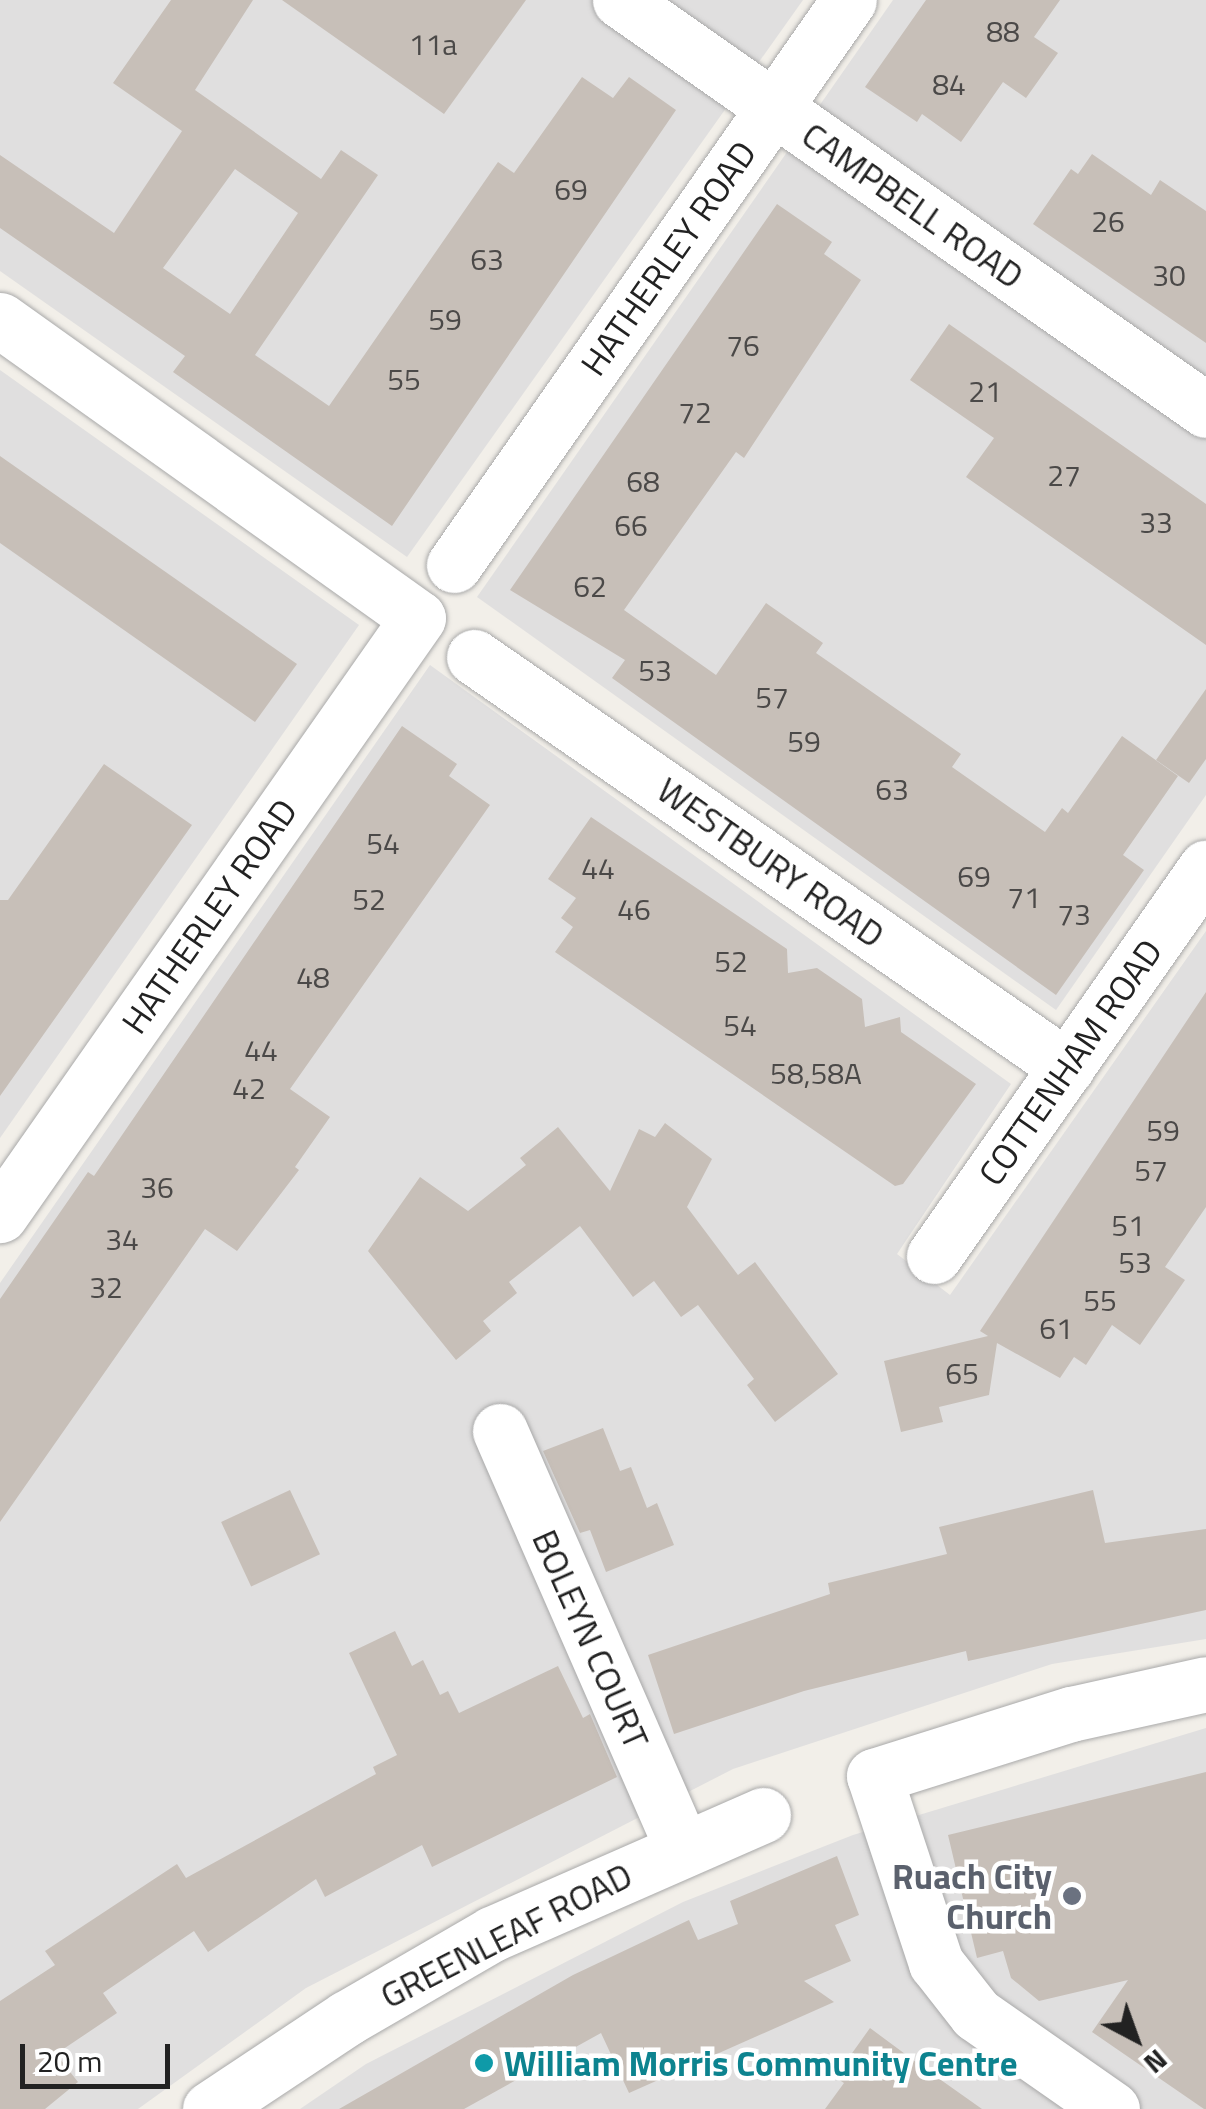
<!DOCTYPE html>
<html>
<head>
<meta charset="utf-8">
<style>
	body { margin:0 }
	#map { position:relative; width:1206px; height:2109px; overflow:hidden; background:#f2efe9; font-family:"Titillium Web",sans-serif }
	div>[style] { position:absolute }
	[style*='--x'] { left:calc(var(--x)*1px); top:calc(var(--y)*1px); width:calc(var(--w)*1px); rotate:calc(var(--a)*1deg) }
	.residential>* { inset:0; background:#e0dfdf }
	.building>* { inset:0; background:#c7bfb8; transform-origin:0 0 }
	.roads { filter:drop-shadow(0 0 2px #a9a9a9) drop-shadow(0 0 2px #a9a9a9) }
	.minor>* { height:55px; margin:-27.5px; padding:0 27.5px; transform-origin:27.5px; border-radius:27.5px; background:#fff }
	.dots>* { width:28px; height:28px; translate:-50% -50%; box-sizing:border-box; border:5px solid #fff; border-radius:50% }
	span { translate:-50% -50%; white-space:nowrap; text-align:center; line-height:1.15; -webkit-text-stroke:9px #fff; paint-order:stroke }
	.number-label { font-size:30px; color:#4b4948 }
	.number-label span { -webkit-text-stroke-width:0 }
	.street-label { font-size:35px; color:#222 }
	.worship-label { font-size:35px; color:#5b616d; font-weight:700 }
	.right { translate:-100% -50%; text-align:right }
	.culture-label { font-size:35px; color:#0d838f; font-weight:700 }
	.left { translate:0 -50%; text-align:left }
	.north { position:absolute; left:1086px; top:1989px; width:100px; height:100px; -webkit-text-stroke:8px #fff; paint-order:stroke; rotate:139deg; font-size:28px; font-weight:700; line-height:40px; text-align:center; color:#222 }
	.north::after { content:''; display:block; margin:auto; width:35px; height:45px; background:#222; clip-path:polygon(50% 0,100% 100%,50% 72%,0 100%) }
	.scale { position:absolute; left:20px; top:2044px; width:150px; height:45px; box-sizing:border-box; border:5px solid #222; border-top:0; padding-left:12px; font-size:30px; line-height:35px; white-space:nowrap; color:#222; -webkit-text-stroke:8px #fff; paint-order:stroke }
</style>
</head>
<body>
<div id="map">
	<div class="residential">
		<div style="clip-path:polygon(0 0,803px 0,407px 557px,0 271px)"></div>
		<div style="clip-path:polygon(893px 0,1206px 0,1206px 795px,1056px 1010px,477px 597px)"></div>
		<div style="clip-path:polygon(0 370px,359px 625px,0 1138px)"></div>
		<div style="clip-path:polygon(430px 665px,1011px 1084px,897px 1254px,950px 1295px,1206px 931px,1206px 1639px,1052px 1664px,733px 1769px,306px 1988px,138px 2109px,0 2109px,0 1283px)"></div>
		<div style="clip-path:polygon(1206px 1728px,1206px 2109px,300px 2109px,366px 2064px,683px 1902px,853px 1835px)"></div>
	</div>
	<div class="building">
		<div style="clip-path:polygon(evenodd,171px 0,253px 0,195px 90px,321px 179px,341px 150px,378px 175px,255px 355px,329px 406px,498px 162px,514px 173px,582px 77px,613px 98px,629px 77px,676px 110px,392px 526px,173px 372px,185px 356px,0 228px,0 155px,114px 233px,182px 131px,113px 83px,171px 0,235px 169px,298px 213px,230px 314px,163px 268px,235px 169px)"></div>
		<div style="clip-path:polygon(282px 0,526px 0,444px 114px)"></div>
		<div style="clip-path:polygon(926px 0,1060px 0,1034px 37px,1058px 53px,1026px 98px,1003px 82px,961px 142px,922px 114px,917px 122px,865px 87px)"></div>
		<div style="clip-path:polygon(1092px 154px,1151px 195px,1160px 180px,1206px 211px,1206px 343px,1033px 224px,1071px 169px,1078px 174px)"></div>
		<div style="clip-path:polygon(777px 204px,832px 242px,824px 254px,861px 280px,744px 458px,736px 452px,624px 610px,716px 675px,766px 603px,823px 643px,816px 653px,961px 754px,952px 767px,1045px 832px,1062px 808px,1068px 813px,1122px 736px,1178px 776px,1123px 855px,1144px 870px,1056px 995px,612px 678px,625px 660px,510px 590px)"></div>
		<div style="clip-path:polygon(949px 324px,1206px 504px,1206px 645px,966px 477px,994px 438px,910px 380px)"></div>
		<div style="clip-path:polygon(0 456px,297px 664px,255px 722px,0 543px)"></div>
		<div style="clip-path:polygon(1206px 689px,1206px 759px,1189px 783px,1156px 760px)"></div>
		<div style="clip-path:polygon(402px 726px,457px 764px,449px 776px,490px 805px,290px 1089px,330px 1117px,295px 1167px,299px 1170px,237px 1251px,205px 1229px,0 1522px,0 1299px,88px 1172px,94px 1176px)"></div>
		<div style="clip-path:polygon(104px 764px,192px 825px,0 1096px,0 900px,8px 900px)"></div>
		<div style="clip-path:polygon(591px 817px,787px 949px,788px 973px,817px 968px,862px 999px,865px 1027px,900px 1017px,901px 1032px,976px 1084px,903px 1184px,895px 1186px,555px 952px,573px 927px,561px 918px,576px 898px,548px 879px)"></div>
		<div style="clip-path:polygon(1206px 992px,1206px 1207px,1165px 1267px,1185px 1280px,1140px 1345px,1112px 1325px,1086px 1365px,1074px 1357px,1060px 1378px,997px 1343px,989px 1395px,939px 1407px,943px 1422px,901px 1432px,884px 1361px,988px 1336px,980px 1331px)"></div>
		<div style="clip-path:polygon(665px 1123px,712px 1159px,687px 1207px,738px 1275px,755px 1262px,838px 1374px,775px 1422px,747px 1385px,754px 1379px,698px 1305px,681px 1317px,654px 1281px,633px 1297px,580px 1226px,509px 1282px,517px 1293px,483px 1321px,491px 1331px,456px 1360px,368px 1251px,420px 1177px,468px 1211px,526px 1165px,520px 1158px,558px 1127px,610px 1191px,639px 1129px,655px 1137px)"></div>
		<div style="clip-path:polygon(603px 1428px,620px 1471px,631px 1467px,647px 1508px,657px 1503px,674px 1545px,606px 1572px,590px 1530px,580px 1533px,543px 1451px)"></div>
		<div style="left:290px;top:1490px;width:71px;height:76px;rotate:65deg"></div>
		<div style="clip-path:polygon(1093px 1490px,1105px 1543px,1206px 1529px,1206px 1610px,968px 1661px,966px 1651px,804px 1691px,674px 1734px,648px 1655px,830px 1594px,828px 1583px,947px 1554px,939px 1527px)"></div>
		<div style="clip-path:polygon(395px 1631px,412px 1666px,423px 1660px,440px 1695px,448px 1691px,459px 1713px,558px 1666px,583px 1718px,590px 1714px,617px 1777px,432px 1867px,422px 1845px,325px 1897px,316px 1879px,208px 1952px,194px 1931px,103px 1993px,117px 2013px,56px 2054px,78px 2082px,45px 2109px,0 2109px,0 2001px,55px 1965px,45px 1951px,177px 1864px,186px 1878px,376px 1774px,373px 1767px,397px 1755px,349px 1653px)"></div>
		<div style="clip-path:polygon(1206px 1772px,1206px 2109px,1204px 2109px,1092px 2032px,1128px 1980px,1039px 2001px,1011px 1978px,1003px 1951px,977px 1958px,948px 1835px)"></div>
		<div style="clip-path:polygon(837px 1856px,859px 1915px,835px 1925px,851px 1961px,804px 1981px,834px 2002px,629px 2093px,601px 2033px,464px 2109px,339px 2109px,573px 1975px,689px 1920px,698px 1940px,738px 1924px,730px 1901px)"></div>
		<div style="clip-path:polygon(870px 2028px,924px 2068px,982px 2109px,825px 2109px,844px 2083px,835px 2077px)"></div>
	</div>
	<div class="roads">
		<div class="minor">
			<div style="--x:620;--y:0;--w:715;--a:34.98"></div>
			<div style="--x:0;--y:320;--w:513;--a:35.49"></div>
			<div style="--x:418;--y:618;--w:729;--a:125"></div>
			<div style="--x:454;--y:565;--w:689;--a:-55.04"></div>
			<div style="--x:474;--y:657;--w:721;--a:34.66"></div>
			<div style="--x:934;--y:1256;--w:474;--a:-55"></div>
			<div style="--x:500;--y:1431;--w:454;--a:66.4"></div>
			<div style="--x:210;--y:2109;--w:164;--a:-33.6"></div>
			<div style="--x:347;--y:2018;--w:168;--a:-30.1"></div>
			<div style="--x:492;--y:1934;--w:296;--a:-23.7"></div>
			<div style="--x:1112;--y:2109;--w:166;--a:-145.1"></div>
			<div style="--x:976;--y:2014;--w:65;--a:-128.1"></div>
			<div style="--x:936;--y:1963;--w:197;--a:-108.3"></div>
			<div style="--x:874;--y:1776;--w:207;--a:-17.5"></div>
			<div style="--x:1071;--y:1714;--w:138;--a:-12.5"></div>
		</div>
	</div>
	<div class="dots">
		<div style="left:1072px;top:1896px;background:#6b7280"></div>
		<div style="left:484px;top:2063px;background:#0f9aa8"></div>
	</div>
	<div class="number-label">
		<span style="left:1003px;top:31px">88</span>
		<span style="left:433px;top:44px">11a</span>
		<span style="left:949px;top:84px">84</span>
		<span style="left:571px;top:189px">69</span>
		<span style="left:1108px;top:221px">26</span>
		<span style="left:487px;top:259px">63</span>
		<span style="left:1169px;top:275px">30</span>
		<span style="left:445px;top:319px">59</span>
		<span style="left:743px;top:345px">76</span>
		<span style="left:404px;top:379px">55</span>
		<span style="left:985px;top:391px">21</span>
		<span style="left:695px;top:412px">72</span>
		<span style="left:1064px;top:475px">27</span>
		<span style="left:643px;top:481px">68</span>
		<span style="left:1156px;top:522px">33</span>
		<span style="left:631px;top:525px">66</span>
		<span style="left:590px;top:586px">62</span>
		<span style="left:655px;top:670px">53</span>
		<span style="left:772px;top:697px">57</span>
		<span style="left:804px;top:741px">59</span>
		<span style="left:892px;top:789px">63</span>
		<span style="left:383px;top:843px">54</span>
		<span style="left:598px;top:868px">44</span>
		<span style="left:974px;top:876px">69</span>
		<span style="left:1024px;top:897px">71</span>
		<span style="left:369px;top:899px">52</span>
		<span style="left:634px;top:909px">46</span>
		<span style="left:1074px;top:914px">73</span>
		<span style="left:731px;top:961px">52</span>
		<span style="left:313px;top:977px">48</span>
		<span style="left:740px;top:1025px">54</span>
		<span style="left:261px;top:1050px">44</span>
		<span style="left:816px;top:1073px">58,58A</span>
		<span style="left:249px;top:1088px">42</span>
		<span style="left:1163px;top:1130px">59</span>
		<span style="left:1151px;top:1170px">57</span>
		<span style="left:157px;top:1187px">36</span>
		<span style="left:1128px;top:1225px">51</span>
		<span style="left:122px;top:1239px">34</span>
		<span style="left:1135px;top:1262px">53</span>
		<span style="left:106px;top:1287px">32</span>
		<span style="left:1100px;top:1300px">55</span>
		<span style="left:1056px;top:1328px">61</span>
		<span style="left:962px;top:1373px">65</span>
	</div>
	<div class="street-label">
		<span style="left:913px;top:205px;rotate:35deg">CAMPBELL ROAD</span>
		<span style="left:668px;top:258px;rotate:-55deg">HATHERLEY ROAD</span>
		<span style="left:771px;top:862px;rotate:35deg">WESTBURY ROAD</span>
		<span style="left:209px;top:916px;rotate:-55deg">HATHERLEY ROAD</span>
		<span style="left:1070px;top:1062px;rotate:-55deg">COTTENHAM ROAD</span>
		<span style="left:591px;top:1639px;rotate:66deg">BOLEYN COURT</span>
		<span style="left:506px;top:1935px;rotate:-27deg">GREENLEAF ROAD</span>
	</div>
	<div class="worship-label">
		<span class="right" style="left:1052px;top:1896px">Ruach City<br>Church</span>
	</div>
	<div class="culture-label">
		<span class="left" style="left:504px;top:2063px">William Morris Community Centre</span>
	</div>
	<div class="north">N</div>
	<div class="scale">20 m</div>
</div>
</body>
</html>
